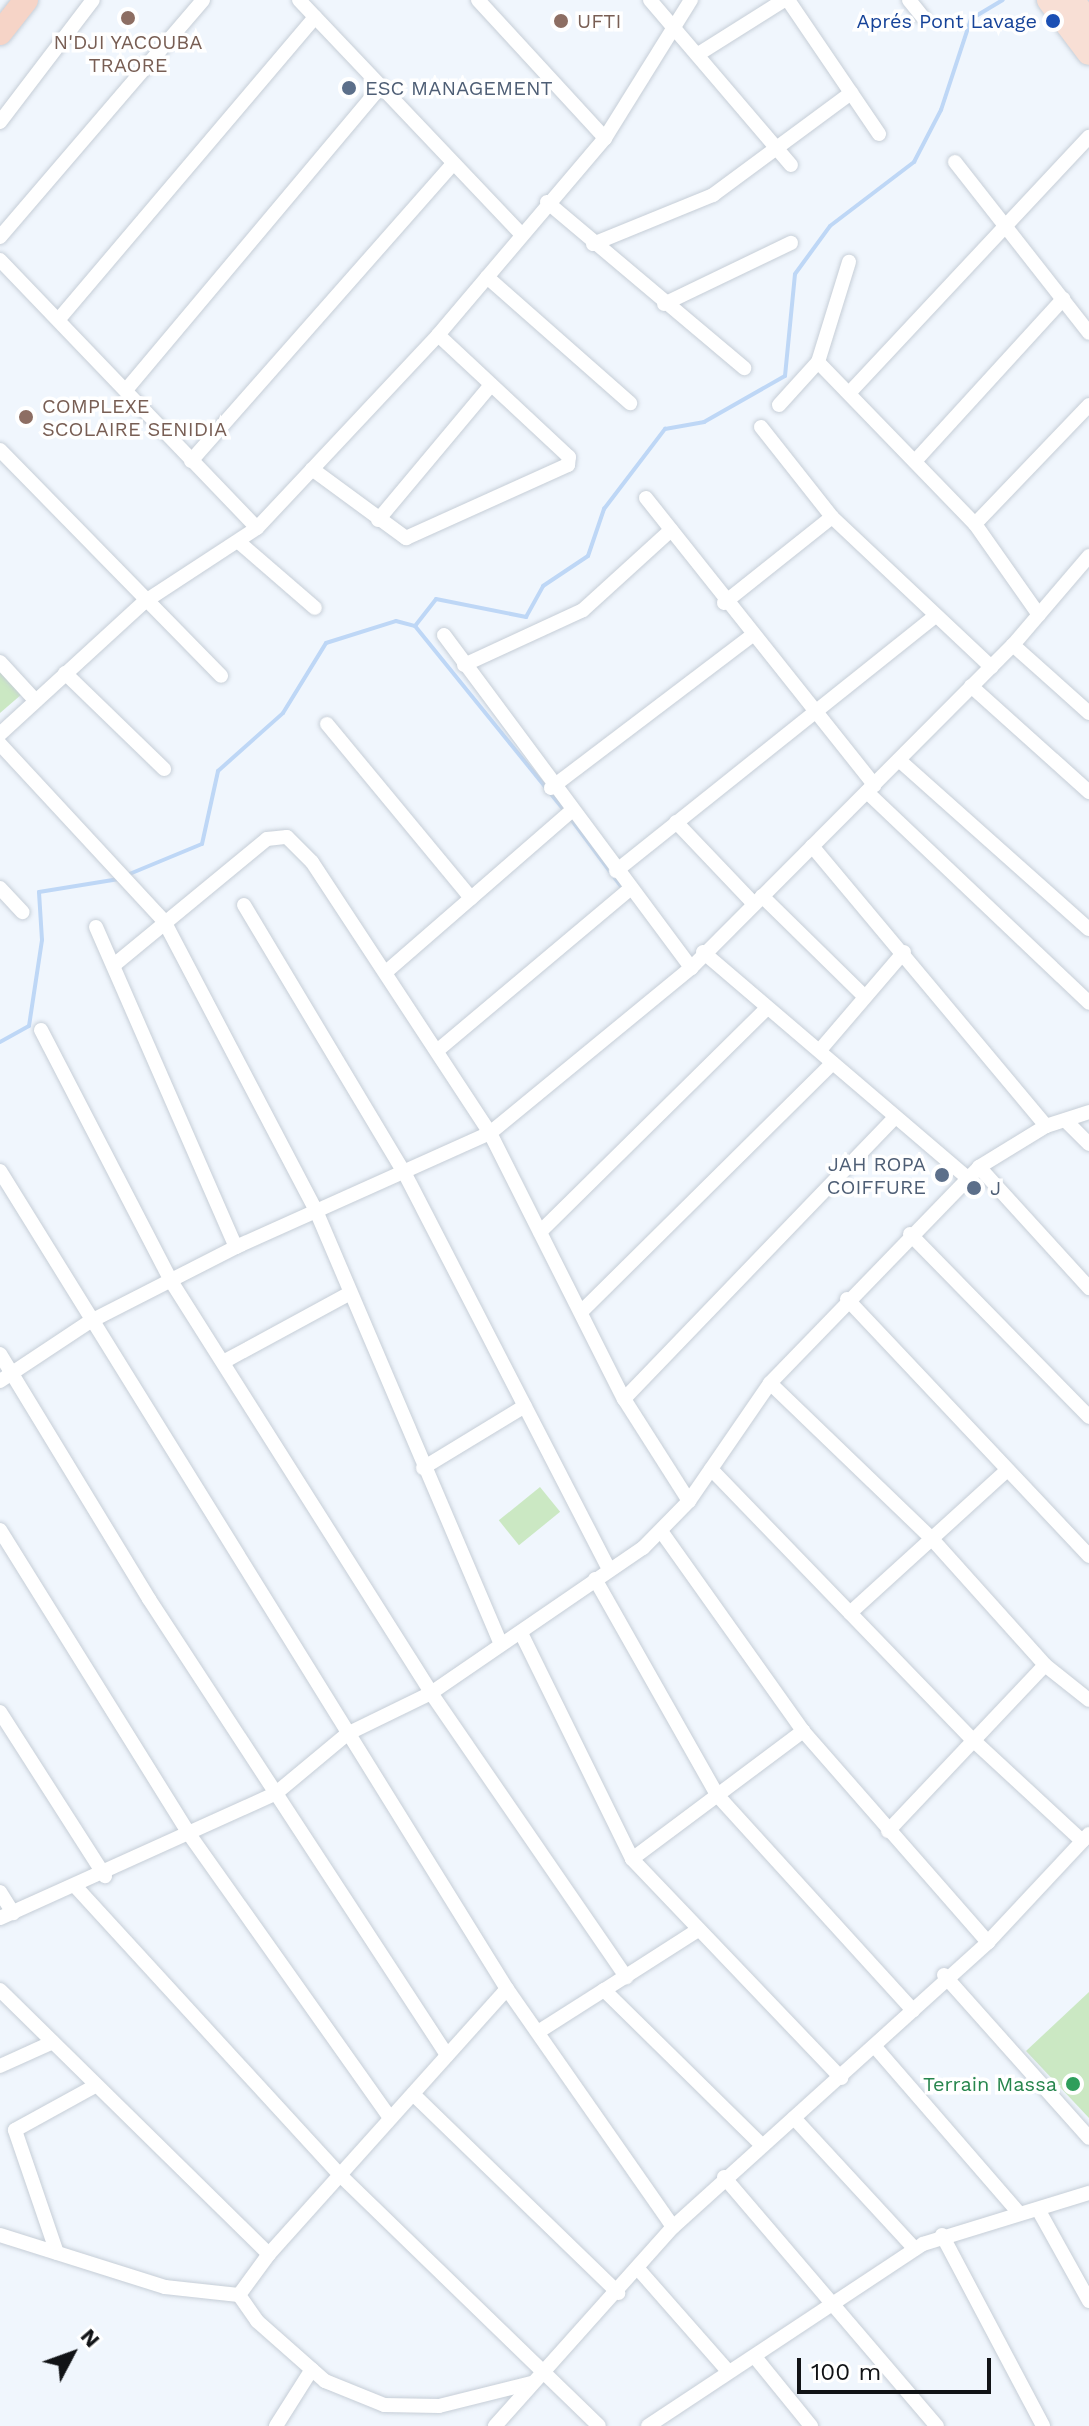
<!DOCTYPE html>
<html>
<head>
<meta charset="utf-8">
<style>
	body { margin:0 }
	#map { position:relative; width:1089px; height:2426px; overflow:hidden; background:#f0f6fd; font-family:"Work Sans",sans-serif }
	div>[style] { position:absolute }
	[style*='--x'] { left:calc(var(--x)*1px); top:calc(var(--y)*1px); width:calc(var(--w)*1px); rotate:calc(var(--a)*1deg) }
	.green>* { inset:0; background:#cbe8c3; transform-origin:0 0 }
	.stream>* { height:4px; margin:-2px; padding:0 2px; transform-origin:2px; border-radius:2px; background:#bed7f6 }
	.roads { filter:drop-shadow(0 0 2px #c6ced7) drop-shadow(0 0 2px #c6ced7) }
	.minor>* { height:14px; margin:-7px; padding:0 7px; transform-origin:7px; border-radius:7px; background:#fff }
	.primary>* { height:24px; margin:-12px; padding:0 12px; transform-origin:12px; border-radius:12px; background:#f8dfd5 }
	.trunk>* { height:24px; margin:-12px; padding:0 12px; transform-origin:12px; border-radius:12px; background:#f6d4c7 }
	.dots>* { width:22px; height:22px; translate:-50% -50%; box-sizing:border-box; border:4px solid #fff; border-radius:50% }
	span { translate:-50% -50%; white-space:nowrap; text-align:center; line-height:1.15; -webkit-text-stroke:7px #fff; paint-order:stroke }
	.education-label { font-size:20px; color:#785e54 }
	.left { translate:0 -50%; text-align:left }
	.transit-label { font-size:20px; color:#164399 }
	.right { translate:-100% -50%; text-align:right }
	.service-label { font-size:20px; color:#4e5e75 }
	.leisure-label { font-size:20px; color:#27864d }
	.north { position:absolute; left:32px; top:2314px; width:80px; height:80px; -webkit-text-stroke:6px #fff; paint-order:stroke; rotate:49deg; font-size:22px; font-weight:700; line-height:32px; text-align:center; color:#111316 }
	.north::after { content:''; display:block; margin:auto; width:28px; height:36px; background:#111316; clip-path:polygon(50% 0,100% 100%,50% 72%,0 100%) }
	.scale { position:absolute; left:797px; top:2358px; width:194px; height:36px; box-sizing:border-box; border:4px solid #111316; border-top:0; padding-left:10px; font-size:24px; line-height:28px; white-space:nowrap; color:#111316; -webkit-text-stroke:6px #fff; paint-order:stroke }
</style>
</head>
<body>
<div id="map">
	<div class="green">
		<div style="clip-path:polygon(0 671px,22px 694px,0 713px)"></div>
		<div style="left:540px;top:1487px;width:32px;height:53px;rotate:51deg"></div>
		<div style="clip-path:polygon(1089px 1992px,1089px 2118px,1026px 2051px)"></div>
	</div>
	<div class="stream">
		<div style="--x:415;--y:626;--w:237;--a:51"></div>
		<div style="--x:571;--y:819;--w:87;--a:53.4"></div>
		<div style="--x:127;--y:875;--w:81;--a:-22.5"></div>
		<div style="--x:202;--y:844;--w:75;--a:-77.6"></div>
		<div style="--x:218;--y:771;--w:87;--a:-41.7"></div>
		<div style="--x:283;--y:713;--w:82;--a:-58.4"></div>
		<div style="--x:326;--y:643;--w:73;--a:-17.4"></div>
		<div style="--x:396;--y:621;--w:20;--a:15"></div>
		<div style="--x:415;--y:626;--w:34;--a:-52"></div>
		<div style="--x:436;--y:599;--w:92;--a:11.3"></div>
		<div style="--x:526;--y:617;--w:35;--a:-61"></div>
		<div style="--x:543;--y:586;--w:54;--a:-33.7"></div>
		<div style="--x:588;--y:556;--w:50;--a:-71.2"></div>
		<div style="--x:604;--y:509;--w:101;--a:-52.7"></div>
		<div style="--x:665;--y:429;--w:40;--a:-10"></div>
		<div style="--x:704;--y:422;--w:93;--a:-29.6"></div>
		<div style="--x:785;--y:376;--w:102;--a:-84.4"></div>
		<div style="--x:795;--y:274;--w:59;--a:-53.9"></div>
		<div style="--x:830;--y:226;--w:106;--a:-37.3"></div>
		<div style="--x:914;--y:162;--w:59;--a:-62.6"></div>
		<div style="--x:941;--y:110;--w:96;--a:-71.8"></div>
		<div style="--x:971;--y:19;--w:37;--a:-31"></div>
		<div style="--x:0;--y:1042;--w:33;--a:-29"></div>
		<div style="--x:29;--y:1026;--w:87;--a:-81.4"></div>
		<div style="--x:42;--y:940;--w:48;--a:-93.6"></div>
		<div style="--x:39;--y:892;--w:81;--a:-9.2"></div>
	</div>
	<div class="roads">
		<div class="minor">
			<div style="--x:299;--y:0;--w:323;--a:46.5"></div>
			<div style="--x:478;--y:0;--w:188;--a:47.4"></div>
			<div style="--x:650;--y:0;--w:217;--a:49.5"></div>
			<div style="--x:788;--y:0;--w:162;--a:55.8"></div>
			<div style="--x:909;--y:0;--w:22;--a:51"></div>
			<div style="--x:700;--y:53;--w:99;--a:-32.2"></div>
			<div style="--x:0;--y:122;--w:153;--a:-52.7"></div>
			<div style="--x:955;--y:162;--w:217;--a:51.9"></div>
			<div style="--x:547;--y:202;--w:258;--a:40.1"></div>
			<div style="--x:0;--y:237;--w:312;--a:-49.4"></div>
			<div style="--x:593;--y:244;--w:130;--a:-22.2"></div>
			<div style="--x:713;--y:195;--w:172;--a:-36.5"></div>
			<div style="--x:0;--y:260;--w:371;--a:46.2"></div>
			<div style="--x:257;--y:528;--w:265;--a:-46.8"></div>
			<div style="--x:438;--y:335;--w:258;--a:-49.7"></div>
			<div style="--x:605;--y:138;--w:163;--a:-58.1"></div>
			<div style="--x:487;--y:277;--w:191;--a:41.4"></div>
			<div style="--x:664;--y:304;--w:141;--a:-25.7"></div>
			<div style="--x:59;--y:319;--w:396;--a:-49.7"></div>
			<div style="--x:818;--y:362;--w:226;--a:45.9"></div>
			<div style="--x:975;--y:524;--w:111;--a:54.9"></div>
			<div style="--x:126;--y:390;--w:394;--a:-50"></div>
			<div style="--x:852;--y:390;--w:347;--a:-46.9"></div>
			<div style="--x:779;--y:405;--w:58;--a:-47.8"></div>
			<div style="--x:818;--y:362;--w:105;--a:-72.8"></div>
			<div style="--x:761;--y:427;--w:115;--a:51.7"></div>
			<div style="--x:832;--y:517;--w:219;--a:43.3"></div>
			<div style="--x:0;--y:450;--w:316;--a:45.6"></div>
			<div style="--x:917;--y:459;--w:217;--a:-47.6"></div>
			<div style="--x:191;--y:461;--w:393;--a:-48.6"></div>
			<div style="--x:312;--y:469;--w:117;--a:36.3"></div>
			<div style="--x:406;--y:538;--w:178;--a:-24.3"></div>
			<div style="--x:568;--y:465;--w:8;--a:-83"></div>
			<div style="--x:569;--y:457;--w:179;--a:-137"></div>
			<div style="--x:646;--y:498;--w:367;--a:51.5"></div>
			<div style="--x:378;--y:520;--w:176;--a:-50.1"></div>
			<div style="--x:975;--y:524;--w:165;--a:-46.2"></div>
			<div style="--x:240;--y:543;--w:99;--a:40.9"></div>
			<div style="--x:724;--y:603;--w:138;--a:-38.5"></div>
			<div style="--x:444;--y:635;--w:415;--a:53.4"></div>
			<div style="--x:1013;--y:645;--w:102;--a:41.8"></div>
			<div style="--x:0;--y:662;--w:52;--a:47.4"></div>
			<div style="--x:464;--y:665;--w:131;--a:-24.8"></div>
			<div style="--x:583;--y:610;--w:119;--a:-42.3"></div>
			<div style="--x:65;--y:673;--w:138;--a:44.1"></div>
			<div style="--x:971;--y:686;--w:159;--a:41.9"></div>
			<div style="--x:327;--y:724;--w:226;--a:50.4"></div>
			<div style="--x:0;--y:734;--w:195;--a:-42.5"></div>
			<div style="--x:144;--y:602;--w:135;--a:-33.2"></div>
			<div style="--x:0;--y:744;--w:241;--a:47.2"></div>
			<div style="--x:164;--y:921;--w:330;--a:62.3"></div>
			<div style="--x:317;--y:1213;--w:469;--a:66.9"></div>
			<div style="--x:899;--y:760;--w:254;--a:41.7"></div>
			<div style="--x:551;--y:788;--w:251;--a:-37.2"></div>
			<div style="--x:867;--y:792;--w:306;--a:43.5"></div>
			<div style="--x:676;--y:822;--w:113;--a:46.4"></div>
			<div style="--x:812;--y:846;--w:365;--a:50.1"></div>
			<div style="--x:616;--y:871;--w:408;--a:-38.6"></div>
			<div style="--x:0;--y:888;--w:33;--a:47"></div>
			<div style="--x:762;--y:896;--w:141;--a:44.4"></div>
			<div style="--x:244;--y:905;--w:313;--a:59.1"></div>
			<div style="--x:405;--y:1174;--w:445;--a:62.7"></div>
			<div style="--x:96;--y:927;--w:349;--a:66.4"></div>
			<div style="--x:703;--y:952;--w:348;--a:40.5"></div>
			<div style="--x:114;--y:965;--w:198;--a:-39.5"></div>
			<div style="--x:267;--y:839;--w:20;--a:-6"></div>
			<div style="--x:287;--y:837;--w:35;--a:45"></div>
			<div style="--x:312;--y:862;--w:324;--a:56.7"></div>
			<div style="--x:490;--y:1133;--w:298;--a:63.3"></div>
			<div style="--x:624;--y:1399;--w:121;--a:57.5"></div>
			<div style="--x:386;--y:972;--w:244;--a:-41"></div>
			<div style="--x:41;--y:1030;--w:283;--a:62.6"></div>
			<div style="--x:171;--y:1281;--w:487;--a:57.7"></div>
			<div style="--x:431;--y:1693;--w:345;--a:55.5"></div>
			<div style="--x:438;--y:1050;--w:251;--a:-40"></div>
			<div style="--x:820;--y:1050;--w:129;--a:-49.4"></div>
			<div style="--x:1067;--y:1122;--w:31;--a:45"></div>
			<div style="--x:979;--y:1167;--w:164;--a:47.7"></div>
			<div style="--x:0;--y:1171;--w:962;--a:58.21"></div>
			<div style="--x:507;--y:1989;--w:290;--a:55.1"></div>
			<div style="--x:540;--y:1232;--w:319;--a:-44.6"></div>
			<div style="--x:910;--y:1234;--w:256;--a:45.6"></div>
			<div style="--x:847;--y:1299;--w:353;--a:46.7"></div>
			<div style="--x:581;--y:1312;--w:354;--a:-44.7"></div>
			<div style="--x:0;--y:1354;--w:287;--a:58.7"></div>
			<div style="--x:149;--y:1599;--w:545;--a:56.84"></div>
			<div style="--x:225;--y:1361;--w:142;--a:-28.5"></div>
			<div style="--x:0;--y:1381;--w:107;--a:-33.5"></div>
			<div style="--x:89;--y:1322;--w:165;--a:-27"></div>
			<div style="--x:236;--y:1247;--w:278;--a:-24.2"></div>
			<div style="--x:490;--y:1133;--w:260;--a:-39.4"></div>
			<div style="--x:691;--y:968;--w:456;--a:-45.1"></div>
			<div style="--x:1013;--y:645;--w:117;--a:-49.5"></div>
			<div style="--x:770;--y:1383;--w:225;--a:43.9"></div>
			<div style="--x:932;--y:1539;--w:169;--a:48.1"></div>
			<div style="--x:1045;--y:1665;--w:56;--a:38.5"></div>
			<div style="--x:624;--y:1399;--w:391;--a:-46.1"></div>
			<div style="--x:423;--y:1468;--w:119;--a:-31.3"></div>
			<div style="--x:711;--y:1469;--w:377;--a:46"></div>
			<div style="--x:973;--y:1740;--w:149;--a:42.8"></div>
			<div style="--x:0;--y:1530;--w:358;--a:58.1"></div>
			<div style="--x:189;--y:1834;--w:346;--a:54.7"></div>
			<div style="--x:661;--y:1531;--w:245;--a:54.6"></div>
			<div style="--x:803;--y:1731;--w:281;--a:48.8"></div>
			<div style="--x:595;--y:1579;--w:249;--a:60.5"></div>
			<div style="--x:718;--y:1796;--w:290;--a:47.7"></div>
			<div style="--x:850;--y:1613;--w:212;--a:-42.3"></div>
			<div style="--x:521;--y:1633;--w:252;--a:63.8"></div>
			<div style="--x:632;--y:1859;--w:303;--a:46.3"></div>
			<div style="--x:0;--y:1712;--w:195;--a:57.4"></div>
			<div style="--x:888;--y:1831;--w:228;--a:-46.6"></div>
			<div style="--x:632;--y:1859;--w:214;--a:-36.8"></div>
			<div style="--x:76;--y:1887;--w:388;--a:47.5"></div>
			<div style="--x:338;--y:2173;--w:363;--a:44.1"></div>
			<div style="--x:0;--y:1892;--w:25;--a:58"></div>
			<div style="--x:0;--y:1918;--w:302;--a:-24.3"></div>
			<div style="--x:275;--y:1794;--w:94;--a:-39.8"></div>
			<div style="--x:347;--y:1734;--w:93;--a:-26"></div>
			<div style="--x:431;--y:1693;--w:257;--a:-34.4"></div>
			<div style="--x:643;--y:1548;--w:66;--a:-45.6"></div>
			<div style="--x:689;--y:1501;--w:143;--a:-55.5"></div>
			<div style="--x:770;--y:1383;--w:301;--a:-45.9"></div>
			<div style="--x:979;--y:1167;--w:79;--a:-31.5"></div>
			<div style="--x:1046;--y:1126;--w:45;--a:-18"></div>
			<div style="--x:698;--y:1930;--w:112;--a:147.4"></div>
			<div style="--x:604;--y:1990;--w:221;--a:44.5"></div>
			<div style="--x:944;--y:1975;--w:218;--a:48.3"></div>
			<div style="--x:0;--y:1990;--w:377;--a:44.5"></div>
			<div style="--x:269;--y:2254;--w:51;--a:126.2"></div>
			<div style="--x:538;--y:2032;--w:78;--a:-32.5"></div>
			<div style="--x:876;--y:2048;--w:218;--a:49.1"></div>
			<div style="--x:0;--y:2066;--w:58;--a:-24.4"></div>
			<div style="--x:413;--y:2094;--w:286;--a:44.1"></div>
			<div style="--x:794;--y:2118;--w:178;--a:47.3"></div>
			<div style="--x:724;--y:2177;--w:328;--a:49.5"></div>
			<div style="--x:1039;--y:2211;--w:103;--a:60.9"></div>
			<div style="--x:0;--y:2235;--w:173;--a:17.5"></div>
			<div style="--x:165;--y:2287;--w:74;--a:6.2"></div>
			<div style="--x:239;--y:2295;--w:32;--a:55"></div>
			<div style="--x:257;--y:2321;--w:91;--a:41.4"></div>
			<div style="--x:325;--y:2381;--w:64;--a:22.1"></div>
			<div style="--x:384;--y:2405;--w:55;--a:1"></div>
			<div style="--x:439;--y:2406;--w:95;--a:-14"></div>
			<div style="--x:942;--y:2235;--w:216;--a:62.1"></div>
			<div style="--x:57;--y:2253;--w:130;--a:-108.9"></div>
			<div style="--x:15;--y:2130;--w:91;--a:-28.8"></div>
			<div style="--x:269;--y:2254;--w:356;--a:-48.1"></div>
			<div style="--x:640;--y:2271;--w:132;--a:48.7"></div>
			<div style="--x:755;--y:2357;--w:89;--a:50.9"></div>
			<div style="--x:276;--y:2426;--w:67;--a:-57.7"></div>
			<div style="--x:495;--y:2426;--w:267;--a:-48.2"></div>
			<div style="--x:673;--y:2227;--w:425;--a:-42.1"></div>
			<div style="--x:988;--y:1942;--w:148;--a:-46.9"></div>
			<div style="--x:648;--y:2426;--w:330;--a:-33.5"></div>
			<div style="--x:923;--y:2244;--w:174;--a:-17.1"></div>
		</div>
		<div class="primary">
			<div style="--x:1049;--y:0;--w:66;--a:53"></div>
			<div style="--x:1072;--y:0;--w:28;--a:52"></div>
		</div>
		<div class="trunk">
			<div style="--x:0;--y:33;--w:42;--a:-51.8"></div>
		</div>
	</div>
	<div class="dots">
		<div style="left:128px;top:18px;background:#8d6e63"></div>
		<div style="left:561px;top:21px;background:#8d6e63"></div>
		<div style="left:1053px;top:21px;background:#1a4fb4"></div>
		<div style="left:349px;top:88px;background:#5c6f8a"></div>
		<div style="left:26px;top:417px;background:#8d6e63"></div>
		<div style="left:942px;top:1175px;background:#5c6f8a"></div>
		<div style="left:974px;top:1188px;background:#5c6f8a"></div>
		<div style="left:1073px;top:2084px;background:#2e9e5b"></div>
	</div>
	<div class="education-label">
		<span class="left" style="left:577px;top:21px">UFTI</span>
		<span style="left:128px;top:54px">N'DJI YACOUBA<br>TRAORE</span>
		<span class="left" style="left:42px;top:418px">COMPLEXE<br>SCOLAIRE SENIDIA</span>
	</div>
	<div class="transit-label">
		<span class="right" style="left:1037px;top:21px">Aprés Pont Lavage</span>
	</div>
	<div class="service-label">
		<span class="left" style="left:365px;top:88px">ESC MANAGEMENT</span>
		<span class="right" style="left:926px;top:1176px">JAH ROPA<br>COIFFURE</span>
		<span class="left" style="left:990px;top:1188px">J</span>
	</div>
	<div class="leisure-label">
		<span class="right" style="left:1057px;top:2084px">Terrain Massa</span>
	</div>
	<div class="north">N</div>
	<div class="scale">100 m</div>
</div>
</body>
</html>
